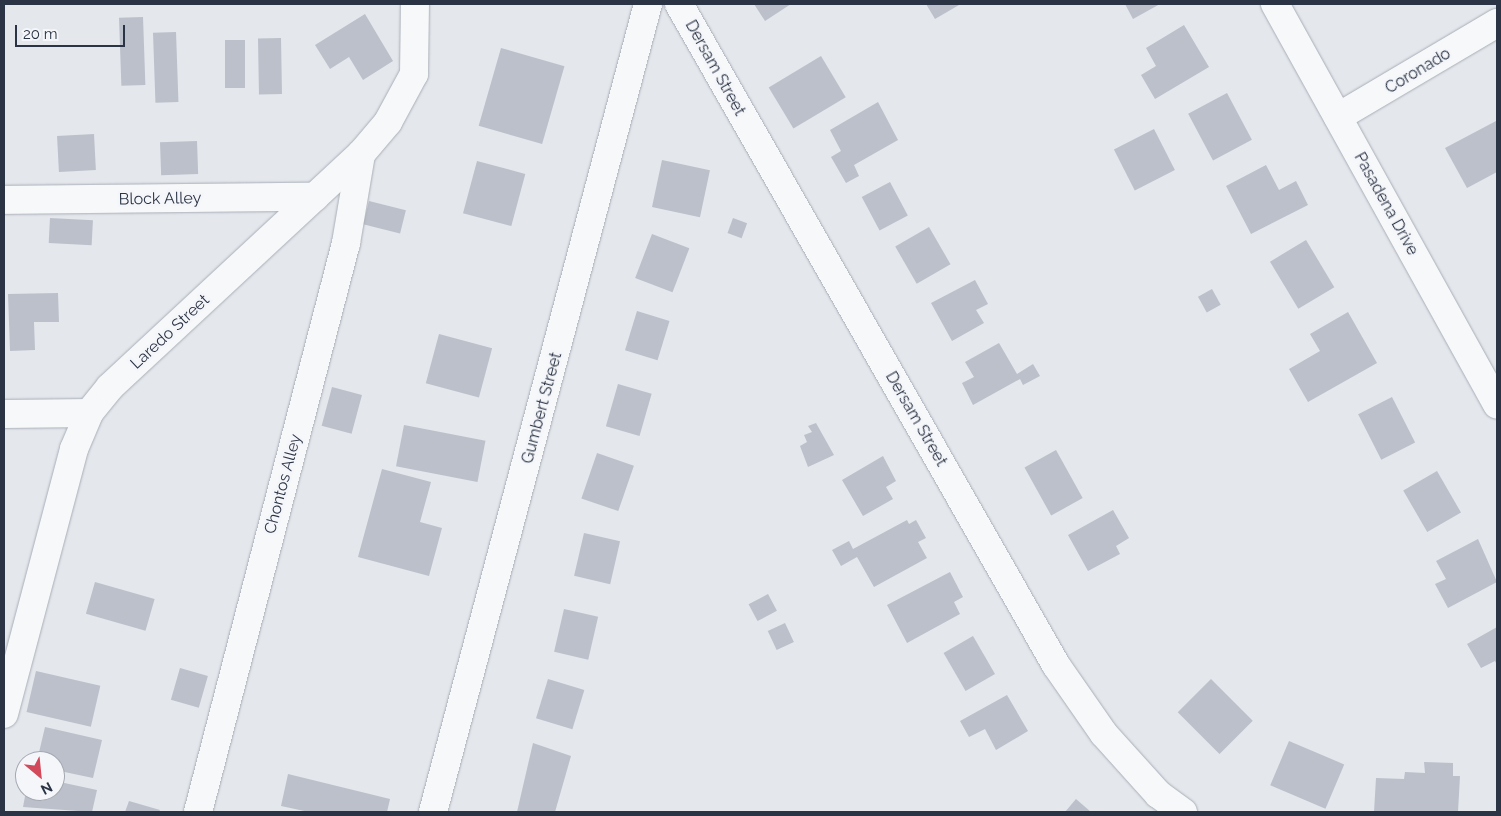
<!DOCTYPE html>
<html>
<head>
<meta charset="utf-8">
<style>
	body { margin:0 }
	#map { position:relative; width:1501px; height:816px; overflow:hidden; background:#e4e7ec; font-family:Raleway,sans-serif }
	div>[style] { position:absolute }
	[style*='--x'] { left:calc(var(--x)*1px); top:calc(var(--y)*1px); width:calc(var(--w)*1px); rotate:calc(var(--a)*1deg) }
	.building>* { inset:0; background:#bbc0ca; transform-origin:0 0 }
	.roads { filter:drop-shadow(0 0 1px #a9aeb7) drop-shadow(0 0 1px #a9aeb7) }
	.minor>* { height:28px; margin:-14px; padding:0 14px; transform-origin:14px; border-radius:14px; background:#f7f8fa }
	span { translate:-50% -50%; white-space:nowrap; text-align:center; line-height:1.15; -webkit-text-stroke:5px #f4f6f9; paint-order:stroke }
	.street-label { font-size:16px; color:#2b3445 }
	.frame { position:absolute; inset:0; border:5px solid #2b3445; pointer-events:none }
	.north { position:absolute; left:15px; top:751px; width:50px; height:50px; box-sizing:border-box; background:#f4f6f9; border:1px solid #a4a8b1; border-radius:50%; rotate:152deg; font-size:14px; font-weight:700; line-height:20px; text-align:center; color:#2b3445 }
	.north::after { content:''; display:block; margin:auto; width:18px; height:22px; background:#d1495b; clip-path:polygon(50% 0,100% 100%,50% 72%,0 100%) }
	.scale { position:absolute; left:15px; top:25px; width:110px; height:22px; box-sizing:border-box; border:2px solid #2b3445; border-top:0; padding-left:6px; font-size:15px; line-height:18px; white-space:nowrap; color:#2b3445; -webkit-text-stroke:4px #f4f6f9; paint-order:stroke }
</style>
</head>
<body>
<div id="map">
	<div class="building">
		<div style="clip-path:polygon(754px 4px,791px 4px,765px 21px)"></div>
		<div style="clip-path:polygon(926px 4px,958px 4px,959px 5px,935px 19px)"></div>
		<div style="clip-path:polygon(1125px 4px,1160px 4px,1133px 19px)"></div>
		<div style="clip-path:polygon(365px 14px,393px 61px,363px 80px,349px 57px,330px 69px,315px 45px)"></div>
		<div style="left:143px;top:17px;width:68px;height:24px;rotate:88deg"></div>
		<div style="clip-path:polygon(1184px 25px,1209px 67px,1155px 99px,1141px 75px,1156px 66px,1146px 48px)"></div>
		<div style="left:176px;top:32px;width:70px;height:23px;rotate:88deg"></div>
		<div style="left:281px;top:38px;width:56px;height:23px;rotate:89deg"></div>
		<div style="left:225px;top:40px;width:20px;height:48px"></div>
		<div style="left:501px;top:48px;width:66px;height:81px;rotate:16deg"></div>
		<div style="left:821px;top:56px;width:48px;height:61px;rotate:59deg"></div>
		<div style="left:1227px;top:93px;width:53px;height:44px;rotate:62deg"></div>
		<div style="clip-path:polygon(878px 102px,898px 140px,854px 165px,859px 176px,846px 183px,831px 157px,841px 151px,830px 130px)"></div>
		<div style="clip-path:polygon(1496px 121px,1497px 172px,1467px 188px,1445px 148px)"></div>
		<div style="left:1154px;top:129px;width:46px;height:45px;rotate:63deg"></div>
		<div style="left:94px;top:134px;width:36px;height:37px;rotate:87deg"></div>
		<div style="left:197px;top:141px;width:33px;height:37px;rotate:88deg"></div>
		<div style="left:662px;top:160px;width:49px;height:48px;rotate:12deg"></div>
		<div style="left:477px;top:161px;width:50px;height:54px;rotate:15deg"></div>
		<div style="clip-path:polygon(1266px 165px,1279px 190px,1296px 181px,1308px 205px,1251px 234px,1226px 186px)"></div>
		<div style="left:890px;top:182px;width:38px;height:32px;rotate:62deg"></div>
		<div style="left:369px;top:201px;width:38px;height:24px;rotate:14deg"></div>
		<div style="left:50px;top:218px;width:43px;height:25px;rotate:3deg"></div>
		<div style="left:733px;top:218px;width:15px;height:16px;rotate:20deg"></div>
		<div style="left:929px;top:227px;width:43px;height:39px;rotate:60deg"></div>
		<div style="left:652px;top:234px;width:40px;height:47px;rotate:21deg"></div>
		<div style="left:1306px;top:240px;width:55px;height:42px;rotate:59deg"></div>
		<div style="clip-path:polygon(975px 280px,988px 304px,976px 310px,984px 323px,952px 341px,931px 303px)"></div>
		<div style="left:1212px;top:289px;width:18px;height:16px;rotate:61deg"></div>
		<div style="clip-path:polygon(58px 293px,59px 322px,34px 322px,35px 350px,10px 351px,8px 294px)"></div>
		<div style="left:637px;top:311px;width:34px;height:41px;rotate:17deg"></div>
		<div style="clip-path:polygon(1348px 312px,1377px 363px,1308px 402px,1289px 369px,1320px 351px,1310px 334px)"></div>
		<div style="left:439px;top:334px;width:55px;height:51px;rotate:15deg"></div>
		<div style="clip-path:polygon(999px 343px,1017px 374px,1033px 364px,1040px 376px,1023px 385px,1020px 379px,973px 405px,962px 383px,974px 377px,965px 362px)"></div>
		<div style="left:618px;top:384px;width:35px;height:44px;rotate:16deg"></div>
		<div style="left:332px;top:387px;width:31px;height:40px;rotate:15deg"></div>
		<div style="left:1392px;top:397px;width:51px;height:38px;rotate:63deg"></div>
		<div style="clip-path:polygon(816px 423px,834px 455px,808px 467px,800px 446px,807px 442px,804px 435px,812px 432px,808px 426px)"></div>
		<div style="left:404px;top:425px;width:83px;height:42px;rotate:11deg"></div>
		<div style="left:1056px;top:450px;width:55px;height:36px;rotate:61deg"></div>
		<div style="left:597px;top:453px;width:39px;height:48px;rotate:19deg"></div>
		<div style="clip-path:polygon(883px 456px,896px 481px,886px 487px,893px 499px,863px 516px,842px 480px)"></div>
		<div style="clip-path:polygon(382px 469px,431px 482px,420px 522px,442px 528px,429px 576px,358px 557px)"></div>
		<div style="left:1437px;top:471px;width:48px;height:39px;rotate:60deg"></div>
		<div style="clip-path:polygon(1113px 510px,1129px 538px,1116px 546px,1120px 554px,1088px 571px,1068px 535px)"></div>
		<div style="clip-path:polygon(907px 520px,909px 524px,916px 520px,926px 538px,918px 542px,927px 558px,874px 587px,857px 557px,841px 566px,832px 550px,849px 541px,853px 549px)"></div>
		<div style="left:584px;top:533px;width:37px;height:44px;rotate:13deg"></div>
		<div style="clip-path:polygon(1478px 539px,1497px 582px,1448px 608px,1435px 584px,1446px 579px,1436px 561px)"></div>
		<div style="clip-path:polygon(950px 572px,963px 597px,954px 602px,960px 614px,907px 643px,887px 605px)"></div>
		<div style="left:95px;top:582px;width:62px;height:33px;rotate:16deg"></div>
		<div style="left:768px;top:594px;width:19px;height:22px;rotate:62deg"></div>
		<div style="left:564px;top:609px;width:35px;height:44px;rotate:13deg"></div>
		<div style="left:785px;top:623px;width:21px;height:19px;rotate:65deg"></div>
		<div style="clip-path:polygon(1497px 627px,1497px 665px,1495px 661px,1481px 668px,1467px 644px)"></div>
		<div style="left:973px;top:636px;width:44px;height:34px;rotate:60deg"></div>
		<div style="left:180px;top:668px;width:29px;height:33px;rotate:16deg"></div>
		<div style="left:36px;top:671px;width:66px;height:42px;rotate:13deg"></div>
		<div style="left:548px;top:679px;width:38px;height:41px;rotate:17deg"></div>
		<div style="left:1211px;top:679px;width:59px;height:47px;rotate:45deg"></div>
		<div style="clip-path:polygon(1007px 695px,1028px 731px,996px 750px,985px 729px,969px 737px,960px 721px)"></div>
		<div style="clip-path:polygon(45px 727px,102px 740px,93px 778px,55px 770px,55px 761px,37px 761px)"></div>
		<div style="left:1289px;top:741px;width:60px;height:48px;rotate:23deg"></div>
		<div style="clip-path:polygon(533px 743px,571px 756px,555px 812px,517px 812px)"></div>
		<div style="clip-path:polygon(1424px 762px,1453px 763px,1453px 776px,1460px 776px,1458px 812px,1374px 812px,1376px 778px,1404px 779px,1405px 772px,1425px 773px)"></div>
		<div style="clip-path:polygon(288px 774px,390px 799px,387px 812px,309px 812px,281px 806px)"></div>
		<div style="clip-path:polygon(55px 781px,97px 790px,92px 812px,23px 807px,26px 791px,55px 791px)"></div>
		<div style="clip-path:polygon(1076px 799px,1091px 812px,1065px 812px)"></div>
		<div style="clip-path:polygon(129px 801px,160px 810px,159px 812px,125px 812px)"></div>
	</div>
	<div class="roads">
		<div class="minor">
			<div style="--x:679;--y:4;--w:761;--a:60.3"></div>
			<div style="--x:1056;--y:665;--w:84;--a:55.2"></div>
			<div style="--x:1104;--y:734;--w:81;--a:48"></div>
			<div style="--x:1158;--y:794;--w:31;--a:36"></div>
			<div style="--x:1275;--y:4;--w:458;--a:61"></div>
			<div style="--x:1338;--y:117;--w:185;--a:-30.6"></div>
			<div style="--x:4;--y:200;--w:311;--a:-0.6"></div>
			<div style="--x:4;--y:414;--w:85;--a:-0.7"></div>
			<div style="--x:4;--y:714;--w:274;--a:-75.2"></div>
			<div style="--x:74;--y:449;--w:39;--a:-67"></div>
			<div style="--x:89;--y:413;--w:33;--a:-51"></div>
			<div style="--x:110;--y:387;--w:342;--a:-42.9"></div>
			<div style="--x:361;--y:154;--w:42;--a:-49.8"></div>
			<div style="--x:388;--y:122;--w:55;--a:-61.6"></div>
			<div style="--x:414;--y:74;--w:70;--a:-89.2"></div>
			<div style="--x:198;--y:812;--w:588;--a:-75.42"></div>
			<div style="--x:346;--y:243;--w:90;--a:-80.4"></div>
			<div style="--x:433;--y:812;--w:836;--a:-75.1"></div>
		</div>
	</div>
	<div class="street-label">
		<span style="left:715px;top:68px;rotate:61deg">Dersam Street</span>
		<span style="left:1418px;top:71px;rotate:-31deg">Coronado</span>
		<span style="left:160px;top:199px;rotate:-1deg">Block Alley</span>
		<span style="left:1386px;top:204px;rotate:61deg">Pasadena Drive</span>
		<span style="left:170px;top:332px;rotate:-43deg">Laredo Street</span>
		<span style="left:542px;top:408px;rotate:-75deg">Gumbert Street</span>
		<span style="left:916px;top:419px;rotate:60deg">Dersam Street</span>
		<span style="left:283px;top:484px;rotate:-75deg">Chontos Alley</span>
	</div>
	<div class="frame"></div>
	<div class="north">N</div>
	<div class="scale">20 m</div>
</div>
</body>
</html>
